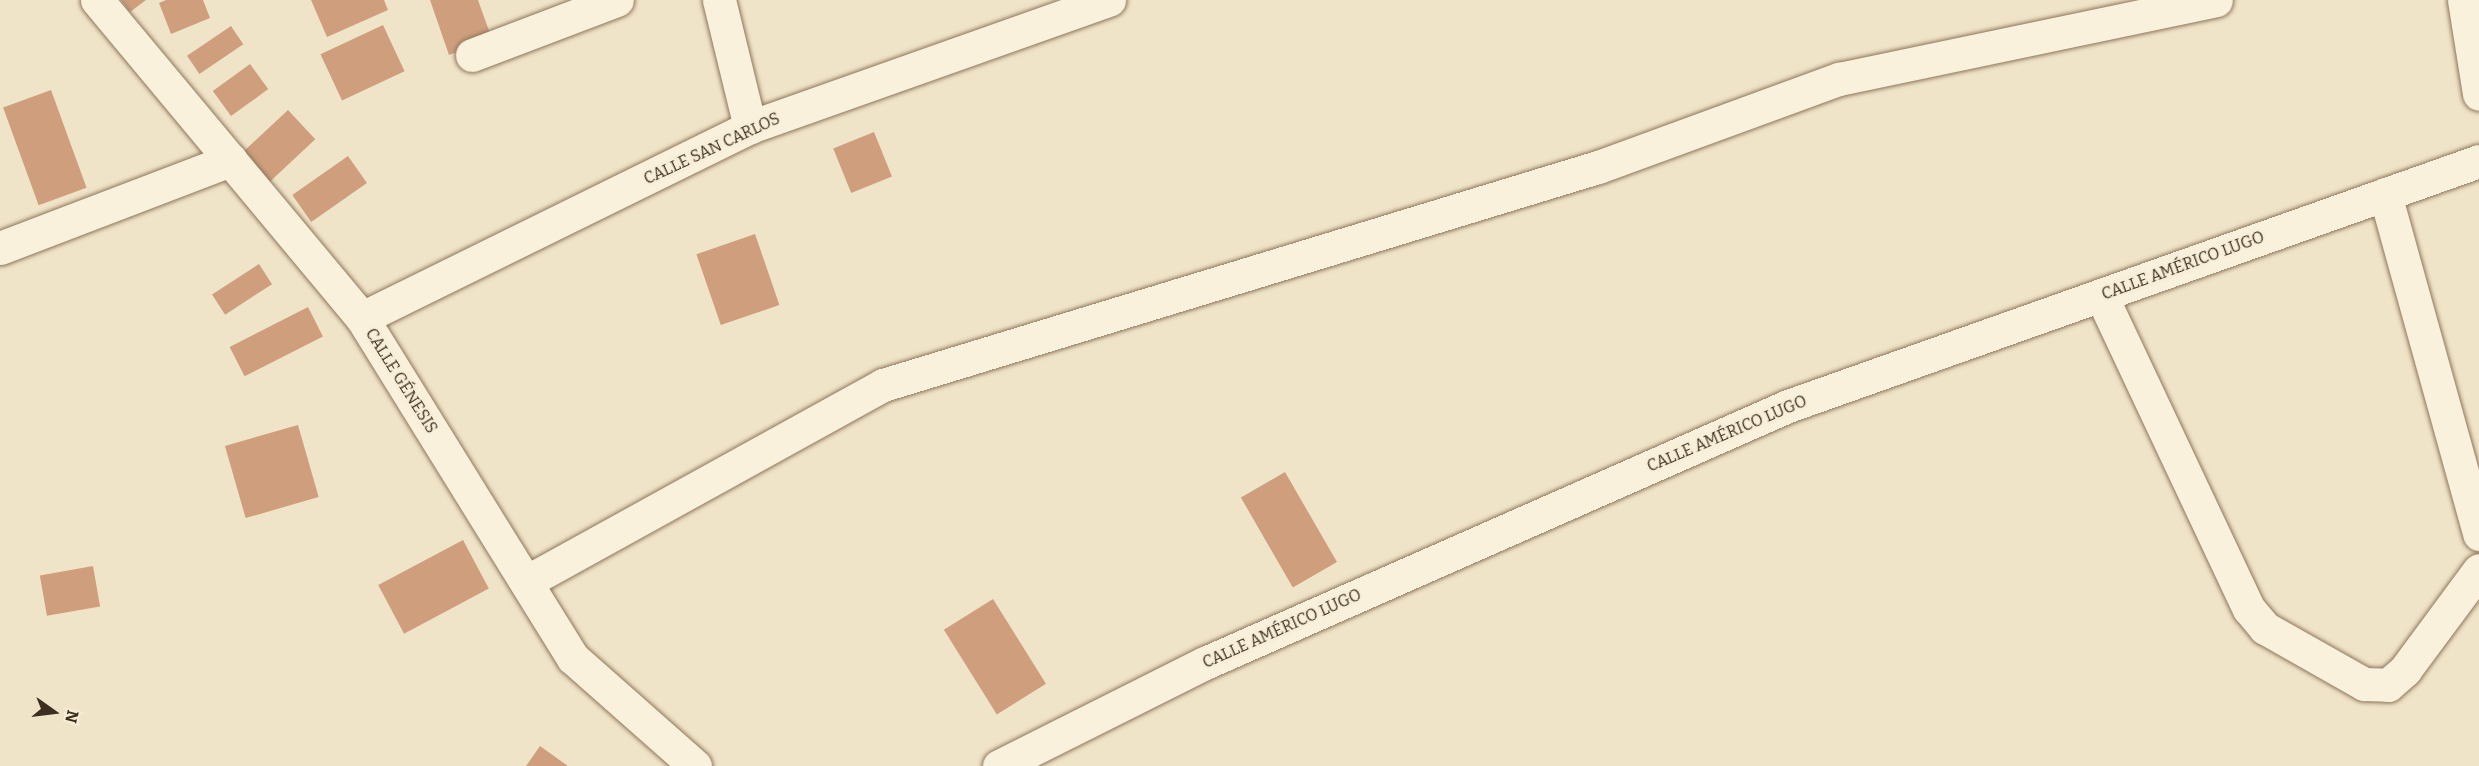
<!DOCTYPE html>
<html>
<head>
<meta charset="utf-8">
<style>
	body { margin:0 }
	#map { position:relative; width:2479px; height:766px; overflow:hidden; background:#f0e4c8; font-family:Bitter,serif }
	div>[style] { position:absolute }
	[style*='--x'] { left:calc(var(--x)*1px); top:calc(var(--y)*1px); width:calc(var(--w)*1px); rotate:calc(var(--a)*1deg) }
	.building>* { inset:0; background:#cf9f7d; transform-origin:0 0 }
	.roads { filter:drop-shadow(0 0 2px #8d765c) drop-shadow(0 0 2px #8d765c) }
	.minor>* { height:33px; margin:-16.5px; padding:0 16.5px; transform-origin:16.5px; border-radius:16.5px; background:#faf1dc }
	span { translate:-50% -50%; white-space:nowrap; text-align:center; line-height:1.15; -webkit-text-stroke:5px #f7eed8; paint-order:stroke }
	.street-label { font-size:16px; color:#3d2e20 }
	.north { position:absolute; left:24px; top:682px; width:60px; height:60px; -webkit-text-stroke:4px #f7eed8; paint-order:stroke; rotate:104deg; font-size:16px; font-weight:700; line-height:24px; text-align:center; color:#3d2e20 }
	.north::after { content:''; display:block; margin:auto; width:21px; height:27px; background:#3d2e20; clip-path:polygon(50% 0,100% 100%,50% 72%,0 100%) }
</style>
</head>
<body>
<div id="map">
	<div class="building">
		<div style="clip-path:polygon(121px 0,146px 0,130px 12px)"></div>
		<div style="clip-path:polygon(166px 0,203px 0,210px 18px,171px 34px,159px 3px)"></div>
		<div style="clip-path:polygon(311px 0,384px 0,388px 10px,327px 37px)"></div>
		<div style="clip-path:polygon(430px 0,478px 0,492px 39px,449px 55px)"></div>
		<div style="left:383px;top:25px;width:51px;height:69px;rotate:65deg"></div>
		<div style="left:231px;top:26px;width:22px;height:53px;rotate:56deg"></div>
		<div style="left:250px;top:64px;width:31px;height:46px;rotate:54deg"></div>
		<div style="left:51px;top:90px;width:104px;height:51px;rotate:70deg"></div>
		<div style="left:288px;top:110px;width:40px;height:64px;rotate:47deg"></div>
		<div style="left:874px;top:132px;width:48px;height:44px;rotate:68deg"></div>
		<div style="left:348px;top:156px;width:33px;height:68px;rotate:55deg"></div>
		<div style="left:755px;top:234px;width:75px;height:62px;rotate:71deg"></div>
		<div style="left:259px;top:264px;width:24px;height:56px;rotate:57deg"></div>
		<div style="left:308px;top:307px;width:33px;height:88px;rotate:63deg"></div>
		<div style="left:298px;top:425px;width:75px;height:76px;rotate:74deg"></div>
		<div style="left:1285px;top:472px;width:104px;height:51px;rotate:60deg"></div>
		<div style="left:463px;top:540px;width:55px;height:96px;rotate:62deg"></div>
		<div style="left:93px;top:566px;width:41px;height:54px;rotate:80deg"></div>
		<div style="left:993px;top:599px;width:100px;height:58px;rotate:58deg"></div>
		<div style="clip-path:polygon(540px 746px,568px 766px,526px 766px)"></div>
	</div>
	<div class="roads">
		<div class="minor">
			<div style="--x:97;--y:0;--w:414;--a:50.2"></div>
			<div style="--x:362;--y:318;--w:400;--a:58.2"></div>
			<div style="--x:573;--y:658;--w:163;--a:41.5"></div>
			<div style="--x:719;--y:0;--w:131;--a:76.3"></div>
			<div style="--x:2464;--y:0;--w:95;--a:80.9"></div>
			<div style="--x:472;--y:55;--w:155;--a:-20.8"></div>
			<div style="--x:2385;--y:194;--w:353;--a:74.5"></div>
			<div style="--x:0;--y:248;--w:247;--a:-20.9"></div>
			<div style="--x:2101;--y:295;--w:347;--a:64.8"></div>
			<div style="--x:2249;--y:609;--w:25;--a:50"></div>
			<div style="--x:2265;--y:628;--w:114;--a:29.5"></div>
			<div style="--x:2364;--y:684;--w:24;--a:2"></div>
			<div style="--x:2388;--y:685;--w:23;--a:-41"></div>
			<div style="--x:2405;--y:670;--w:124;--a:-53.5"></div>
			<div style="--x:362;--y:318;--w:432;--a:-26.2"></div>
			<div style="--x:750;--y:127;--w:381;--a:-19.5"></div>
			<div style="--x:526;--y:582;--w:408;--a:-28.9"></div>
			<div style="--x:883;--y:385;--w:747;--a:-16.96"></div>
			<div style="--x:1598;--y:167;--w:257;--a:-20.1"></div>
			<div style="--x:1839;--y:79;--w:385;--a:-11.8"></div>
			<div style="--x:999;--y:766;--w:230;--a:-26.6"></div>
			<div style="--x:1205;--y:663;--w:637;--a:-23.79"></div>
			<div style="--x:1788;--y:406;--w:733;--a:-19.52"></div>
		</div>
	</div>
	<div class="street-label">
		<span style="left:712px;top:149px;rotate:-25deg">CALLE SAN CARLOS</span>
		<span style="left:2183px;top:266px;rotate:-20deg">CALLE AMÉRICO LUGO</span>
		<span style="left:401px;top:381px;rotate:58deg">CALLE GÉNESIS</span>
		<span style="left:1727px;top:434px;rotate:-23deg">CALLE AMÉRICO LUGO</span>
		<span style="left:1282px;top:629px;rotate:-24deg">CALLE AMÉRICO LUGO</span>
	</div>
	<div class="north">N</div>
</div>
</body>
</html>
